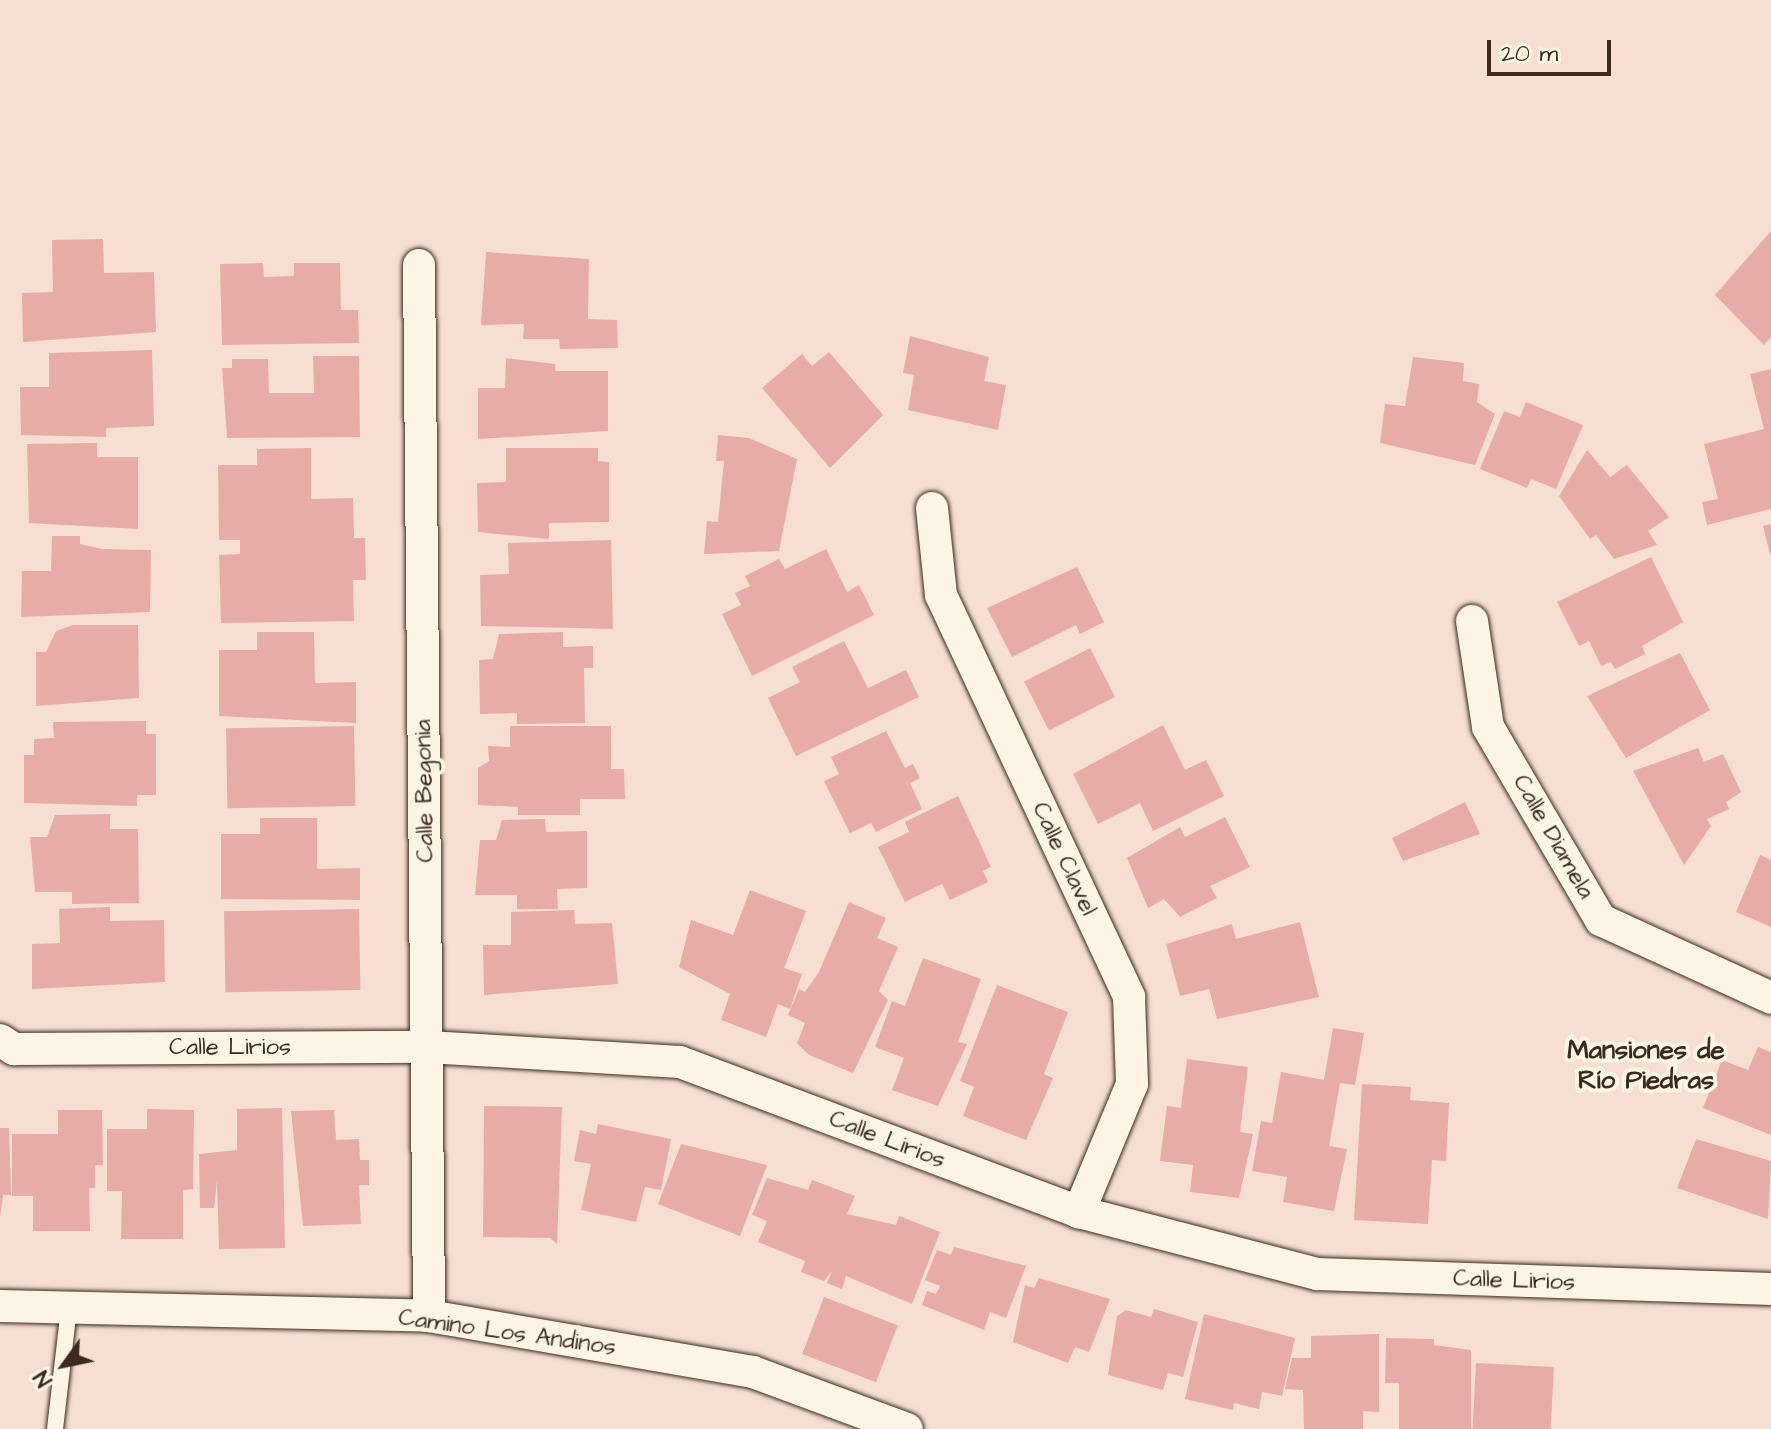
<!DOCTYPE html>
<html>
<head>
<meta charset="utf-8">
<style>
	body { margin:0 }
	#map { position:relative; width:1771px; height:1429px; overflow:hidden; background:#f6dfd2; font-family:"Architects Daughter",sans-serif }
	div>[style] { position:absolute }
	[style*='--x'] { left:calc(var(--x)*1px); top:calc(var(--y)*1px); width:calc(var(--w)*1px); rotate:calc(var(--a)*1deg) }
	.building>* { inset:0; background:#e7aca7; transform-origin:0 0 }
	.roads { filter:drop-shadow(0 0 2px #3b2a1e) drop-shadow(0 0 2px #3b2a1e) }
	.service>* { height:16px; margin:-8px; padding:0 8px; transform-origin:8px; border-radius:8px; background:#fcf5e5 }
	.minor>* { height:32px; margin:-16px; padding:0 16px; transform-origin:16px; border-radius:16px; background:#fcf5e5 }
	span { translate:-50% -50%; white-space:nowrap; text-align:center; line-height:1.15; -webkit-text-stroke:8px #fcf5e5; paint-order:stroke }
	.street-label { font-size:24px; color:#3b2a1e }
	.neighbourhood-label { font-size:26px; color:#3b2a1e; font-weight:700 }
	.north { position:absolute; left:24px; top:1325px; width:80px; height:80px; -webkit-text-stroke:6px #fcf5e5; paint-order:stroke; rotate:237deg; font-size:22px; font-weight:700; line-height:32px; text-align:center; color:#3b2a1e }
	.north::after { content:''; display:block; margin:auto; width:28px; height:36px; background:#3b2a1e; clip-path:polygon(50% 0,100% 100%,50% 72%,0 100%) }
	.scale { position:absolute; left:1487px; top:40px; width:124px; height:36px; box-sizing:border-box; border:4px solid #3b2a1e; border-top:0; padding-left:10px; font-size:24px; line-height:28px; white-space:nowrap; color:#3b2a1e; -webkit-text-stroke:6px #fcf5e5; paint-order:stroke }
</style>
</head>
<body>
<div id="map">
	<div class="building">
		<div style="clip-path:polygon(1771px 231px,1771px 337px,1764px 345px,1715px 295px)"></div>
		<div style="clip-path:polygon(103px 239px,104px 273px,154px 272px,156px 332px,23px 342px,22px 293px,53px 292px,52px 240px)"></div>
		<div style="clip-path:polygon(486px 252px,589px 259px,588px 319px,617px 320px,618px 348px,560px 349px,559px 339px,523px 339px,524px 324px,481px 325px)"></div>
		<div style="clip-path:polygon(263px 263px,264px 277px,294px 276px,294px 263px,340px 263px,341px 310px,358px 310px,359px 343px,222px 345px,220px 264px)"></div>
		<div style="clip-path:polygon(910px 336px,989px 357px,984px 381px,1006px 385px,998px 430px,908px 410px,914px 375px,903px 373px)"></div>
		<div style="clip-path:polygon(152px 350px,154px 426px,106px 428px,106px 437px,21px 435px,20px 387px,49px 387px,49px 353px)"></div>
		<div style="clip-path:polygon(829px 352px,883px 415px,830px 468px,762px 388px,802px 354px,812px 366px)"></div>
		<div style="clip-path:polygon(313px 356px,359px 356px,360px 437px,227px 438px,222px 368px,232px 368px,232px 359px,268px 359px,269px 393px,314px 393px)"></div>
		<div style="clip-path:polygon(1413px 357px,1464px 363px,1463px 381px,1479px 384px,1477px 402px,1495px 414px,1475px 465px,1380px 443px,1385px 404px,1405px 406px)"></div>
		<div style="clip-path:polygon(506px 358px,555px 364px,555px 371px,608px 371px,608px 431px,478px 439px,478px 388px,505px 388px)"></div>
		<div style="clip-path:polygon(1771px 369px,1771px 509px,1707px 525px,1702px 502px,1718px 499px,1704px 444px,1764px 429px,1750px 374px)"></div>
		<div style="clip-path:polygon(1526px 402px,1583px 425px,1556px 489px,1531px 479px,1527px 488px,1480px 469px,1504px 411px,1520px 417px)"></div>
		<div style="clip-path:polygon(718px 435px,749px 438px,797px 459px,779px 551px,704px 554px,707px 521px,718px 522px,724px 461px,716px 461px)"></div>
		<div style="clip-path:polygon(97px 443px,97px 457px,138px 457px,138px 529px,29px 523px,27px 444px)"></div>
		<div style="clip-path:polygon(311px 448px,311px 499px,353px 498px,354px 538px,365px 538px,366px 580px,353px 580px,354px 621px,221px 623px,219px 555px,240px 554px,240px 540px,219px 540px,218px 465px,257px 465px,257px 449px)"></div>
		<div style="clip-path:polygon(506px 448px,598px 448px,598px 461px,609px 462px,609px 522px,549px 523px,549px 539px,478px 532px,477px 483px,506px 482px)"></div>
		<div style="clip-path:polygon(1587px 450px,1610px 477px,1627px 465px,1669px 517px,1648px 531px,1657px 545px,1614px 559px,1596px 535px,1590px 539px,1559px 496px)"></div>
		<div style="clip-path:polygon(1771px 524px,1771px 554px,1770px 554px,1763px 526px)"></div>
		<div style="clip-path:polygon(52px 536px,80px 536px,80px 544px,102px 549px,151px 550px,150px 612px,21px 617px,22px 571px,51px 571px)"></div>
		<div style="clip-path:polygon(611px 540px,613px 629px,481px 626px,480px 575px,509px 574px,508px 543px)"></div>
		<div style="clip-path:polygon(826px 549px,847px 592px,859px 585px,874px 615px,752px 676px,722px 614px,741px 605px,735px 593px,750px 586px,745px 576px,779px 559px,785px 569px)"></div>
		<div style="clip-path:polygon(1651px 557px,1683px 622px,1642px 646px,1645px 654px,1615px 669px,1611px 662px,1601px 666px,1589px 641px,1579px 646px,1557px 602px)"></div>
		<div style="clip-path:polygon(1077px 567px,1104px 622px,1080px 634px,1076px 625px,1012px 657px,987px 608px)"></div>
		<div style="clip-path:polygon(73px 625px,138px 625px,139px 698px,36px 706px,36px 652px,46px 652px,56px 631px)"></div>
		<div style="clip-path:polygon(257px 632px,314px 632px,315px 683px,356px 682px,356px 723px,219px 716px,219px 650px,257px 650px)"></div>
		<div style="clip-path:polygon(563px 632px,563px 647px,593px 646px,593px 668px,584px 668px,585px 723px,517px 724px,517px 713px,480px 714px,479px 660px,493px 659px,499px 634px)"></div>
		<div style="clip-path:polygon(844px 641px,868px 688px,906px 670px,919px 697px,796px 756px,768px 698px,800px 682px,792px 667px)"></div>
		<div style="left:1090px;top:648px;width:55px;height:74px;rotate:63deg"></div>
		<div style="clip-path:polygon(1680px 653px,1710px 710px,1626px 758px,1587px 696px)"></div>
		<div style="clip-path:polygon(146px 721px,146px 734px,156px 734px,156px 795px,137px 795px,137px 806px,24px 803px,24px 755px,34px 755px,34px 739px,54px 738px,53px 722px)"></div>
		<div style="clip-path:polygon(1163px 725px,1185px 770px,1206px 760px,1224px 796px,1153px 831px,1140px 803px,1098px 824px,1073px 774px)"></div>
		<div style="left:354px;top:726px;width:80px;height:128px;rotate:89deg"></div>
		<div style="clip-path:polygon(510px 726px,611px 726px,611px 769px,624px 769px,625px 799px,580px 799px,580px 815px,518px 815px,518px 807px,478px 805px,478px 768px,489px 761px,488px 746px,510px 747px)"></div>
		<div style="clip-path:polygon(886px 731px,905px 768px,913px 764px,920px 778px,910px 783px,922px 809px,876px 832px,871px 823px,850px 833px,824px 781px,839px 774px,831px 757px)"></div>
		<div style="clip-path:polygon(1698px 748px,1704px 762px,1723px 754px,1741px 792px,1726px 802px,1729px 809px,1707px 819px,1711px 826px,1684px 865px,1633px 771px)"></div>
		<div style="clip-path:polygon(958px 796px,991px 867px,983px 871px,988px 882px,950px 900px,942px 884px,905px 902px,878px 847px,909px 832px,905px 822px)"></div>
		<div style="clip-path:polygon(1465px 802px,1480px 834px,1403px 861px,1392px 838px)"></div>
		<div style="clip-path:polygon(110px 814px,110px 829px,138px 829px,139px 903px,72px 904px,72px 892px,35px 892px,30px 837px,47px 837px,55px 815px)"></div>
		<div style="clip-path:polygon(1225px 817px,1250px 867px,1210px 886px,1217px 898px,1180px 917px,1164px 899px,1148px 908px,1127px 858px,1180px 827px,1185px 837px)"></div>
		<div style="clip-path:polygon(260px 818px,317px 818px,317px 869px,360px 868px,360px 900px,221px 899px,221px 834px,260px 834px)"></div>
		<div style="clip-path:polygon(545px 819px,546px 832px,587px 831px,587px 888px,557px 889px,558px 909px,517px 909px,517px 895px,475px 895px,480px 840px,496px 840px,502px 820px)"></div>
		<div style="clip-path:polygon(1760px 855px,1771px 860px,1771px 927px,1736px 912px)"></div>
		<div style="clip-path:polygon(750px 890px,806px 911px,784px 968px,802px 974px,790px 1009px,778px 1004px,766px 1037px,721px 1020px,730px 994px,679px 967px,691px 920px,733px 935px)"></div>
		<div style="clip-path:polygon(849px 902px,886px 918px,877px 938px,898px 947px,879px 991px,888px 1000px,853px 1073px,809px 1055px,797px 1043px,805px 1023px,788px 1015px,799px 989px,805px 992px,819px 972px)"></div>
		<div style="clip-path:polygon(110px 907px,110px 921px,164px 920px,165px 982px,32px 989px,32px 944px,60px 943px,59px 909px)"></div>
		<div style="left:359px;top:909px;width:81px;height:135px;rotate:89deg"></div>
		<div style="clip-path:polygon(574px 910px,575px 924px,612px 923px,618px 984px,484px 995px,483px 945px,511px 945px,511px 912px)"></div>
		<div style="clip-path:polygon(1300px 922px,1319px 997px,1217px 1019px,1209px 989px,1180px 996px,1166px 944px,1232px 924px,1236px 939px)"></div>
		<div style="clip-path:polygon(923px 958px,981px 979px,958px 1042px,967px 1044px,938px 1106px,892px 1090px,904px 1058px,875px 1047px,892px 1001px,905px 1006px)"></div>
		<div style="clip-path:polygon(997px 985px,1068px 1012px,1044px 1074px,1053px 1078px,1026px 1140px,963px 1116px,974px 1087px,960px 1081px)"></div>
		<div style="clip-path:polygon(1333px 1028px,1364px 1033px,1355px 1085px,1340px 1083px,1329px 1146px,1347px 1149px,1334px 1211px,1283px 1202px,1287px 1177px,1252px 1171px,1261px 1121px,1272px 1123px,1281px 1072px,1324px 1080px)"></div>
		<div style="clip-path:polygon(1758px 1047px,1771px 1052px,1771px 1135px,1703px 1108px,1722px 1060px,1748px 1070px)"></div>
		<div style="clip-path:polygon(1187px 1059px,1248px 1067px,1240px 1132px,1253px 1134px,1239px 1198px,1190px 1192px,1193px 1165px,1160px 1161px,1167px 1106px,1181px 1108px)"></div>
		<div style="clip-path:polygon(1362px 1084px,1411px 1087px,1410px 1100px,1449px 1103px,1446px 1161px,1432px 1160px,1428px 1224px,1354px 1220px)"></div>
		<div style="clip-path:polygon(484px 1106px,562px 1107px,557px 1244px,550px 1238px,483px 1237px)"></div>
		<div style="clip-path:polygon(282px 1108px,285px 1248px,219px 1249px,217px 1181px,214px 1208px,200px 1208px,199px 1154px,237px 1150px,237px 1109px)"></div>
		<div style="clip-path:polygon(147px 1109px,194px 1110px,193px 1189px,183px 1190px,183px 1239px,121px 1239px,122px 1191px,107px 1191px,107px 1129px,147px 1129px)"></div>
		<div style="clip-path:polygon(58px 1110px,102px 1110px,103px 1165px,95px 1165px,95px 1188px,89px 1188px,90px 1231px,33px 1231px,33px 1196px,12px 1196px,12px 1134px,58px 1134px)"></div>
		<div style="clip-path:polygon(334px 1110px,336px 1140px,359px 1139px,360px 1160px,369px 1160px,369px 1185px,359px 1185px,361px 1224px,303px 1226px,291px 1111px)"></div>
		<div style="clip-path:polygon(598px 1124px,671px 1139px,661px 1190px,645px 1187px,636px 1222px,581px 1210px,591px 1164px,574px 1161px,580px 1130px,596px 1134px)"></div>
		<div style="clip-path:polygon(0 1128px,9px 1128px,11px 1195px,3px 1195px,0 1218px)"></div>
		<div style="clip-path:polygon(1696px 1139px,1771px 1161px,1768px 1219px,1677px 1188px)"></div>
		<div style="clip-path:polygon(681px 1144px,767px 1165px,740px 1236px,658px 1204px)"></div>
		<div style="clip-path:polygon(767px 1178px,808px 1190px,812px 1180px,855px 1196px,847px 1214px,896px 1225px,899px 1216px,940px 1232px,912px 1304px,846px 1276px,842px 1289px,827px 1283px,832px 1271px,824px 1281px,801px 1272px,805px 1261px,758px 1242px,767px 1221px,752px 1215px)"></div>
		<div style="clip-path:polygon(954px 1247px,1026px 1266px,1006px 1318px,990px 1312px,984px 1330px,922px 1305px,927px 1291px,936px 1294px,940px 1286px,925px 1280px,937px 1250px,951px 1255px)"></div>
		<div style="clip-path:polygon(1039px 1278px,1110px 1299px,1089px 1352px,1075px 1347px,1068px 1363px,1013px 1342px,1025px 1285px,1034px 1288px)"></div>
		<div style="left:824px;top:1297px;width:79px;height:61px;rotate:21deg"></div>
		<div style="clip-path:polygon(1154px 1309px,1198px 1322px,1183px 1377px,1168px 1373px,1163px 1390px,1108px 1375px,1117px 1316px,1126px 1310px,1151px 1317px)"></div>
		<div style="clip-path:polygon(1204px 1314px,1295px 1338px,1282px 1396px,1262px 1392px,1259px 1409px,1234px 1403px,1233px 1410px,1185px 1399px)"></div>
		<div style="clip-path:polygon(1379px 1334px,1379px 1412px,1363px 1411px,1363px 1429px,1304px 1429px,1303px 1390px,1285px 1389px,1292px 1358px,1311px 1358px,1311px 1336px)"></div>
		<div style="clip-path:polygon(1386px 1338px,1434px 1339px,1434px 1345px,1471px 1350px,1471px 1429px,1399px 1429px,1399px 1383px,1385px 1383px)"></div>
		<div style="left:1476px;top:1363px;width:78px;height:66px;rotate:3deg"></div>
	</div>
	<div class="roads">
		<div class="service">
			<div style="--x:55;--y:1429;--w:122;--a:-83.4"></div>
		</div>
		<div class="minor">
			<div style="--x:419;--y:265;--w:1051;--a:89.45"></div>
			<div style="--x:932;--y:508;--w:87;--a:84.1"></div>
			<div style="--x:941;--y:595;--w:444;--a:64.9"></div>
			<div style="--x:1129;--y:997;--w:87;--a:88"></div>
			<div style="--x:1132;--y:1084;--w:139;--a:112.5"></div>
			<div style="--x:1472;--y:621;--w:107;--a:81.4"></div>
			<div style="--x:1488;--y:727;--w:224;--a:59.7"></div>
			<div style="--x:1601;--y:920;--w:187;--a:24.6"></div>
			<div style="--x:0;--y:1040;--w:17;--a:33"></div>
			<div style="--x:14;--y:1049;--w:414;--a:-0.3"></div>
			<div style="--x:428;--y:1047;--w:252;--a:3.4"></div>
			<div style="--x:680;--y:1062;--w:426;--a:20.6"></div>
			<div style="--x:1079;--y:1212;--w:246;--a:14.6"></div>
			<div style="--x:1317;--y:1274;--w:454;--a:1.9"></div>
			<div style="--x:0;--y:1306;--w:429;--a:1.3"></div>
			<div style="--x:429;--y:1316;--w:329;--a:9.8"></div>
			<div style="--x:753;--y:1372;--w:164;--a:20.3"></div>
		</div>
	</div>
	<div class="street-label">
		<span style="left:425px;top:791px;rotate:-91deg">Calle Begonia</span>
		<span style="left:1553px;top:837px;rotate:60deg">Calle Diamela</span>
		<span style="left:1064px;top:859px;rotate:65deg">Calle Clavel</span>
		<span style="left:230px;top:1048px">Calle Lirios</span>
		<span style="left:887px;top:1140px;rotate:21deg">Calle Lirios</span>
		<span style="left:1514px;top:1281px;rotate:2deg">Calle Lirios</span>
		<span style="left:507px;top:1333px;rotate:8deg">Camino Los Andinos</span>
	</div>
	<div class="neighbourhood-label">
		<span style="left:1646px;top:1066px">Mansiones de<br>Río Piedras</span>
	</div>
	<div class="north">N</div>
	<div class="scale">20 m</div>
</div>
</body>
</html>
